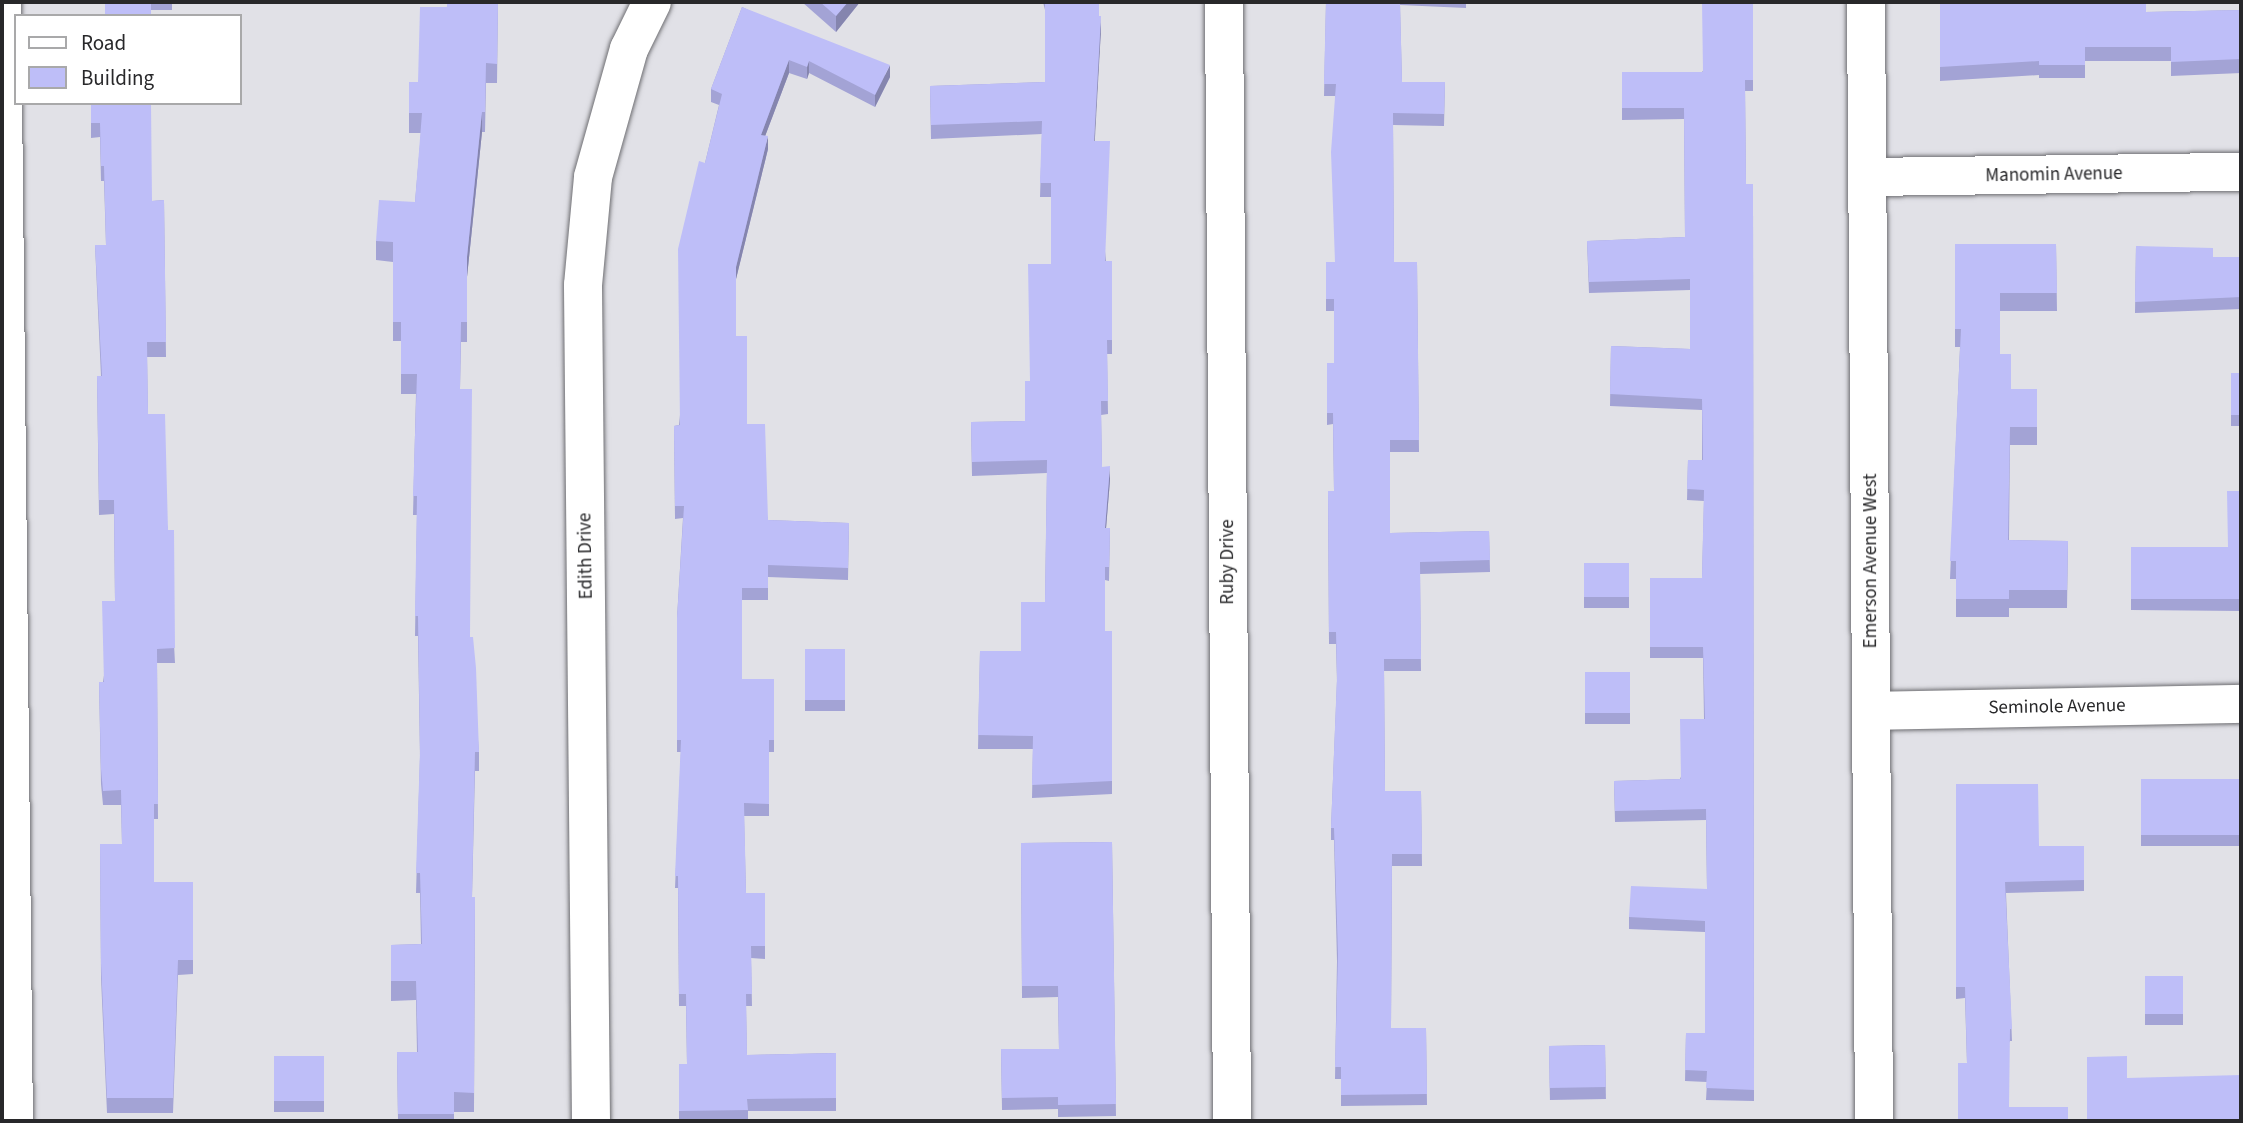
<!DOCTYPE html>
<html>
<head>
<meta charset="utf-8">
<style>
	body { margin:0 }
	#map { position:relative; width:2243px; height:1123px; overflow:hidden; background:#e1e1e7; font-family:"Source Sans 3",sans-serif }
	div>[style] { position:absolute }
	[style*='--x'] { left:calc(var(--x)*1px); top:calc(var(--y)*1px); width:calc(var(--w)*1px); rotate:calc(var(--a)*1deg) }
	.roads { filter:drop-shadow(0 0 2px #6e6e72) drop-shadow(0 0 2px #6e6e72) }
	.minor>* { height:38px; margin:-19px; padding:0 19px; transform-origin:19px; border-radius:19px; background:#fff }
	.tertiary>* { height:38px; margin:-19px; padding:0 19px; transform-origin:19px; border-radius:19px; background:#fff }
	.wall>* { inset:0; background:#a3a3d5; transform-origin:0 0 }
	.shaded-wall>* { inset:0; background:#8585ae }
	.building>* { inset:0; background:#bebef8; transform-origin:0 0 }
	span { translate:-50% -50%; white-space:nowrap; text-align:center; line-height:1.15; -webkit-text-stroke:5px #fff; paint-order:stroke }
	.street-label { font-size:19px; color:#28282a }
	.frame { position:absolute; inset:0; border:4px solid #28282a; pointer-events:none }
	.legend { position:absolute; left:14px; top:14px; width:228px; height:91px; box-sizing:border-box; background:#fff; border:2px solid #a9a9aa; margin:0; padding:9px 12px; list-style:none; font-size:21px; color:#28282a }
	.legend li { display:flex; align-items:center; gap:14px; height:35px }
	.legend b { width:35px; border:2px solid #a9a9aa }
</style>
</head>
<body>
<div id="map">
	<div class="roads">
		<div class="minor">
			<div style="--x:2;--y:2;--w:1119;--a:89.39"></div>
			<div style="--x:1224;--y:2;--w:1119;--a:89.59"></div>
			<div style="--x:1868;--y:177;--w:373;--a:-0.8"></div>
			<div style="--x:1872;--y:711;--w:369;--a:-1.1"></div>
			<div style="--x:591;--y:1121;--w:836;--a:-90.55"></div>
			<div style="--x:583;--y:285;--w:108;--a:-84.7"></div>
			<div style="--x:593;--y:177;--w:133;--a:-74.3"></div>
			<div style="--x:629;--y:49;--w:52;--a:-63.9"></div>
		</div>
		<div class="tertiary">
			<div style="--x:1866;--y:2;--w:1119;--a:89.59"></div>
		</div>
	</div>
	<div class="wall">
		<div style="clip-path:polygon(105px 2px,172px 2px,172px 10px,151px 10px)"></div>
		<div style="clip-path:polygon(498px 2px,497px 83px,486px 83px,485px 132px,482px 132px,467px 277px,467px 342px,461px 342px,460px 389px,470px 637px,479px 752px,479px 771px,475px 771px,472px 897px,475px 897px,474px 1112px,454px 1112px,454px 1121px,398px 1121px,397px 1052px,417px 1052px,416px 1000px,391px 1001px,391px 945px,421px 944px,420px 893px,416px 893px,420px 757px,418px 636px,415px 636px,417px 515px,413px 515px,416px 394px,401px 394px,401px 341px,393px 341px,393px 262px,376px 260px,376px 241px,415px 202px,421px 133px,409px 133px,409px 113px,418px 82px,446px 7px)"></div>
		<div style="clip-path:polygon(802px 2px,860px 2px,836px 32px)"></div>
		<div style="clip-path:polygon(1043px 2px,1099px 2px,1099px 16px,1101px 29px,1094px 141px,1106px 261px,1112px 261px,1112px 354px,1107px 354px,1108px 414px,1101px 415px,1102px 467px,1110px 480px,1106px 528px,1110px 528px,1109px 581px,1105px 580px,1105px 631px,1112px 631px,1112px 794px,1032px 798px,1033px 749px,978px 749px,980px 651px,1021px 651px,1045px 602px,1047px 473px,972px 476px,971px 422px,1025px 421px,1030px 381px,1051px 264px,1051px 197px,1040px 197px,1042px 134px,931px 139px,930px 86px,1045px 82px,1045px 10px)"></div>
		<div style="clip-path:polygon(1326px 2px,1466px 2px,1466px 8px,1400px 5px,1402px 82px,1445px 82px,1444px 126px,1393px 125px,1394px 262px,1417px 262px,1419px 452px,1390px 452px,1390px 533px,1489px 531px,1490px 572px,1420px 574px,1421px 671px,1384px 671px,1385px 791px,1421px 791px,1422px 866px,1392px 866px,1391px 1028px,1426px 1028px,1427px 1105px,1341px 1106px,1341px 1079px,1335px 1079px,1337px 961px,1334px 840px,1331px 840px,1331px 828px,1337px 681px,1336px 644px,1329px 644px,1328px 491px,1334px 491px,1333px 424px,1327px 425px,1327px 375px,1334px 363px,1334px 311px,1326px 311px,1326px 262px,1335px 262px,1335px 96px,1324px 96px)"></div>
		<div style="clip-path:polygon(1753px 2px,1753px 91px,1745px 91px,1746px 184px,1753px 184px,1754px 1101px,1706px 1100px,1707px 1082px,1685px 1081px,1686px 1033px,1705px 1033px,1705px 932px,1629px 929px,1629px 917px,1707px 889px,1706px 820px,1615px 822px,1614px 781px,1680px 779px,1704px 719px,1703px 658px,1650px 658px,1650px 589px,1702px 578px,1704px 501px,1687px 500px,1688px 460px,1702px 460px,1702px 410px,1610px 406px,1611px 346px,1690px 349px,1690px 290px,1589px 293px,1587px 241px,1685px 237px,1684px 119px,1622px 120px,1622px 72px,1702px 72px)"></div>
		<div style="clip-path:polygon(1940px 2px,2146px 12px,2241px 10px,2241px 73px,2171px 76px,2171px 61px,2085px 61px,2085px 78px,2039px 78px,2039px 75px,1940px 81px)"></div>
		<div style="clip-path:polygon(742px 7px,890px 77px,875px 107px,809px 73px,807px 79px,789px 73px,765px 136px,768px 149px,736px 279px,736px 336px,747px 424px,768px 520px,849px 523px,848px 580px,768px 577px,768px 600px,742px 600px,742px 679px,774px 679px,774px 752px,769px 752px,769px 816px,744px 816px,746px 893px,765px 893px,765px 959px,751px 958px,752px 1006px,746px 1006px,747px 1055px,836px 1053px,836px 1111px,748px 1111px,748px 1121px,679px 1121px,679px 1064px,687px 1064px,686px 1006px,679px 1006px,678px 888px,675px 888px,681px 752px,677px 752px,677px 618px,683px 518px,675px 519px,674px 426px,679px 425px,705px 163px,719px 105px,711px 102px,711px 89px)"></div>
		<div style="clip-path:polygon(91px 103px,152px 201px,164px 200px,166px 357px,147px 357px,148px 414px,168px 530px,175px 663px,157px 663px,158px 819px,154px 819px,154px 882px,193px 882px,193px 974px,178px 975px,173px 1113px,107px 1113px,101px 978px,100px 844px,122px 844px,121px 805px,103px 805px,101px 784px,99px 682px,103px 682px,115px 601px,114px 514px,99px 515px,97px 376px,101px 376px,95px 245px,106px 245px,104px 181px,101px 181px,100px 137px,91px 138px)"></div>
		<div style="clip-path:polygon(1955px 244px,2056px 244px,2057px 311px,2000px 311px,2000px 354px,2011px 389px,2037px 389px,2037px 445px,2010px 445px,2009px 540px,2068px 541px,2067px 608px,2009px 608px,2009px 617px,1956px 617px,1956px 579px,1950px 579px,1960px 347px,1955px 347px)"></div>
		<div style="clip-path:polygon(2136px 246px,2213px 257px,2241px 257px,2241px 309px,2135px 313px)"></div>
		<div style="left:2231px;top:373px;width:10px;height:53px"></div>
		<div style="clip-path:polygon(2241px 491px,2241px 611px,2131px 610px,2131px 547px,2228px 547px)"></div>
		<div style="left:1584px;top:563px;width:45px;height:45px"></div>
		<div style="left:805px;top:649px;width:40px;height:62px"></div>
		<div style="left:1585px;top:672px;width:45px;height:52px"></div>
		<div style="left:2241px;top:779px;width:67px;height:100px;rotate:90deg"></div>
		<div style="clip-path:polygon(1956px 784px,2039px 846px,2084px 846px,2084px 891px,2006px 893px,2012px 1041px,2010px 1041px,1958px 1121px,1967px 1063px,1965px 998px,1956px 999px)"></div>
		<div style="clip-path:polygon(1112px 842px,1116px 1116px,1058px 1117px,1058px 1109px,1002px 1110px,1001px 1049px,1059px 1049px,1058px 997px,1022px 998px,1021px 843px)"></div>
		<div style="left:2183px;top:976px;width:49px;height:38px;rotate:90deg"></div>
		<div style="left:1605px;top:1045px;width:54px;height:56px;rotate:89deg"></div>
		<div style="left:274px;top:1056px;width:50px;height:56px"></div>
	</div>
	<div class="shaded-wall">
		<div style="clip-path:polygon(848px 2px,860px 2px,836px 32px,836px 16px)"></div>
		<div style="clip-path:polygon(1101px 16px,1101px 29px,1094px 155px,1094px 141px)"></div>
		<div style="clip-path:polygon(789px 60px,789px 73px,761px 147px,761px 135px)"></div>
		<div style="clip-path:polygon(809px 61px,809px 73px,807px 79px,807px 67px)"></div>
		<div style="clip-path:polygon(890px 65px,890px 77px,875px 107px,875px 95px)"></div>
		<div style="clip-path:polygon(482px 112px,482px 132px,467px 277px,467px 342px,467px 257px)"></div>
		<div style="clip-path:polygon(768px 136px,768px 149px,736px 279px,736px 267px)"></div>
		<div style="clip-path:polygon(1110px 466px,1110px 480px,1105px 541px,1105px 528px)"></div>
	</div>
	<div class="building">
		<div style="left:105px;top:2px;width:46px;height:14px"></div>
		<div style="clip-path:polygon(447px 2px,498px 2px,497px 64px,486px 63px,485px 112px,482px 112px,467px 257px,467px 322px,461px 322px,460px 389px,472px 389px,470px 637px,473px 637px,476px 668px,479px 752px,475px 752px,472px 897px,475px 897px,474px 1093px,454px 1092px,454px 1114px,398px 1114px,397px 1052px,418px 1052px,416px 981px,391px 981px,391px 945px,422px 944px,420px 873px,416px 873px,420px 752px,418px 616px,415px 616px,417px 496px,413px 496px,417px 374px,401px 374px,401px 322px,393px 322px,393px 242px,376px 241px,379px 200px,415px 202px,422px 113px,409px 113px,409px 82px,418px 82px,420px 7px,447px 7px)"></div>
		<div style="clip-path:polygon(820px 2px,848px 2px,836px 16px)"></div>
		<div style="clip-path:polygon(1045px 2px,1099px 2px,1099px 16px,1101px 16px,1094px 141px,1110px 141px,1105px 261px,1112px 261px,1112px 340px,1107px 340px,1108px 401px,1101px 401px,1102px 467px,1110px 466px,1105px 528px,1110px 528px,1109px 567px,1105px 567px,1105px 631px,1112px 631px,1112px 781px,1032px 785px,1033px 736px,978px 735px,980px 651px,1021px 651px,1021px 602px,1045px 602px,1047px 460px,972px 462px,971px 422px,1025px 421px,1025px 381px,1030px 381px,1028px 264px,1051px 264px,1051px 183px,1040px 183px,1042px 121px,931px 125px,930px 86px,1045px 82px)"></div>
		<div style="clip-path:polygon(1326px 2px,1400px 2px,1402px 82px,1445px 82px,1444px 114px,1393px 113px,1394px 262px,1417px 262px,1419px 440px,1390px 440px,1390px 533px,1489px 531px,1490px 560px,1420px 562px,1421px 659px,1384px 659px,1385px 791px,1421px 791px,1422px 854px,1392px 854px,1391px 1028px,1426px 1028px,1427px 1094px,1341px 1095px,1341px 1067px,1335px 1067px,1338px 955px,1334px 828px,1331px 828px,1337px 677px,1336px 632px,1329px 632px,1328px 491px,1334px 491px,1333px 413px,1327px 413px,1327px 363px,1334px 363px,1334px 299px,1326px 299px,1326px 262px,1335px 262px,1331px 152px,1336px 84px,1324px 84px)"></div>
		<div style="clip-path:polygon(1702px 2px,1753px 2px,1753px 80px,1745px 80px,1746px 184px,1753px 184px,1754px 1090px,1706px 1088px,1707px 1071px,1685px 1070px,1686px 1033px,1705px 1033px,1705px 921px,1629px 917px,1631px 886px,1707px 889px,1706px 809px,1615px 811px,1614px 781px,1681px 779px,1680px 719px,1705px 719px,1703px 647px,1650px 647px,1650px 578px,1702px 578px,1704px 490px,1687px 489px,1688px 460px,1703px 460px,1702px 399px,1610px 394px,1611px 346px,1690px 349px,1690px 279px,1589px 282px,1587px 241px,1685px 237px,1684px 108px,1622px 108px,1622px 72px,1703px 72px)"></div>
		<div style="clip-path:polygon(1940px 2px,2146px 2px,2146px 12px,2241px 10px,2241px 59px,2171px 62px,2171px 47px,2085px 47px,2085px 65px,2039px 65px,2039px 61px,1940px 67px)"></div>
		<div style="clip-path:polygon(742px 7px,890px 65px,875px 95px,809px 61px,807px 67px,789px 60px,761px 135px,768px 136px,736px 267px,736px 336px,747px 336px,747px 424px,765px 424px,768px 520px,849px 523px,848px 568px,768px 565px,768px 588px,742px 588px,742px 679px,774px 679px,774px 740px,769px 740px,769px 804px,744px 803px,746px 893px,765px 893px,765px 946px,751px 946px,752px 994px,746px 994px,747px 1055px,836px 1053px,836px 1098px,747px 1099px,748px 1110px,679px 1111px,679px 1064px,687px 1064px,686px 994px,679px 994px,678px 876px,675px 876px,681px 740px,677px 740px,677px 618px,684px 506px,675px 506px,674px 426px,680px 425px,678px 249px,699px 161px,705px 163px,722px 94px,711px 89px)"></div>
		<div style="clip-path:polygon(91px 103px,151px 103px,152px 201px,164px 200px,166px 342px,147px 342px,148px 414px,165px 414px,168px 530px,174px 530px,175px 648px,157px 649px,158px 804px,154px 804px,154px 882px,193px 882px,193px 960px,178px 960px,173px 1098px,107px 1098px,101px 963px,100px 844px,122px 844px,121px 790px,103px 791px,101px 769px,99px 682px,104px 682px,102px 601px,115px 601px,114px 500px,99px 500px,97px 376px,102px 376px,95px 245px,106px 245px,104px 166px,101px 166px,100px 123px,91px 123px)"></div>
		<div style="clip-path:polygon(1955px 244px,2056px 244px,2057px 293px,2000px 293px,2000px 354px,2011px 354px,2011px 389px,2037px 389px,2037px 427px,2010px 427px,2008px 540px,2068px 541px,2067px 590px,2009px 590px,2009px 599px,1956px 599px,1956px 561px,1950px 561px,1961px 329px,1955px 329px)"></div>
		<div style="clip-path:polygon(2136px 246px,2213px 248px,2213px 257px,2241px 257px,2241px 297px,2135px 302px)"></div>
		<div style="left:2231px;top:373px;width:10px;height:42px"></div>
		<div style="clip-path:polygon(2227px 491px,2241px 491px,2241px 599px,2131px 599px,2131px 547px,2228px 547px)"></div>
		<div style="left:1584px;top:563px;width:45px;height:34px"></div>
		<div style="left:805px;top:649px;width:40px;height:51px"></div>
		<div style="left:1585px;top:672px;width:45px;height:41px"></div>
		<div style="left:2241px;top:779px;width:56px;height:100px;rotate:90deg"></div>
		<div style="clip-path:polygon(1956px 784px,2038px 784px,2039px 846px,2084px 846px,2084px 880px,2005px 882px,2012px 1029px,2010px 1029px,2009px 1107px,2068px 1107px,2068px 1121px,1958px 1121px,1958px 1063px,1967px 1063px,1965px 987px,1956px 987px)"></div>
		<div style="clip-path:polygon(1112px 842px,1116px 1104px,1058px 1105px,1058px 1097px,1002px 1098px,1001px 1049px,1059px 1049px,1058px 986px,1022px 986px,1021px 843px)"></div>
		<div style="left:2183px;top:976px;width:38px;height:38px;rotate:90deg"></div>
		<div style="left:1605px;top:1045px;width:42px;height:56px;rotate:89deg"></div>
		<div style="left:274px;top:1056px;width:50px;height:45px"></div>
		<div style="clip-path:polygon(2127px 1056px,2127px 1078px,2241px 1075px,2241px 1121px,2087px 1121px,2087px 1057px)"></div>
	</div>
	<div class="street-label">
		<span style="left:2054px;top:175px;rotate:-1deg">Manomin Avenue</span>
		<span style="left:586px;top:556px;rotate:-91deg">Edith Drive</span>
		<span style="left:1871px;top:561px;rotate:-90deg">Emerson Avenue West</span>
		<span style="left:1228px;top:562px;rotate:-90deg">Ruby Drive</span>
		<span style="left:2057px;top:707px;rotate:-1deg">Seminole Avenue</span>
	</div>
	<div class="frame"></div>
	<ul class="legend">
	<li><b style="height:9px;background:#fff"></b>Road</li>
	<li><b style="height:19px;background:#bebef8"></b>Building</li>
	</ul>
</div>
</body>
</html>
